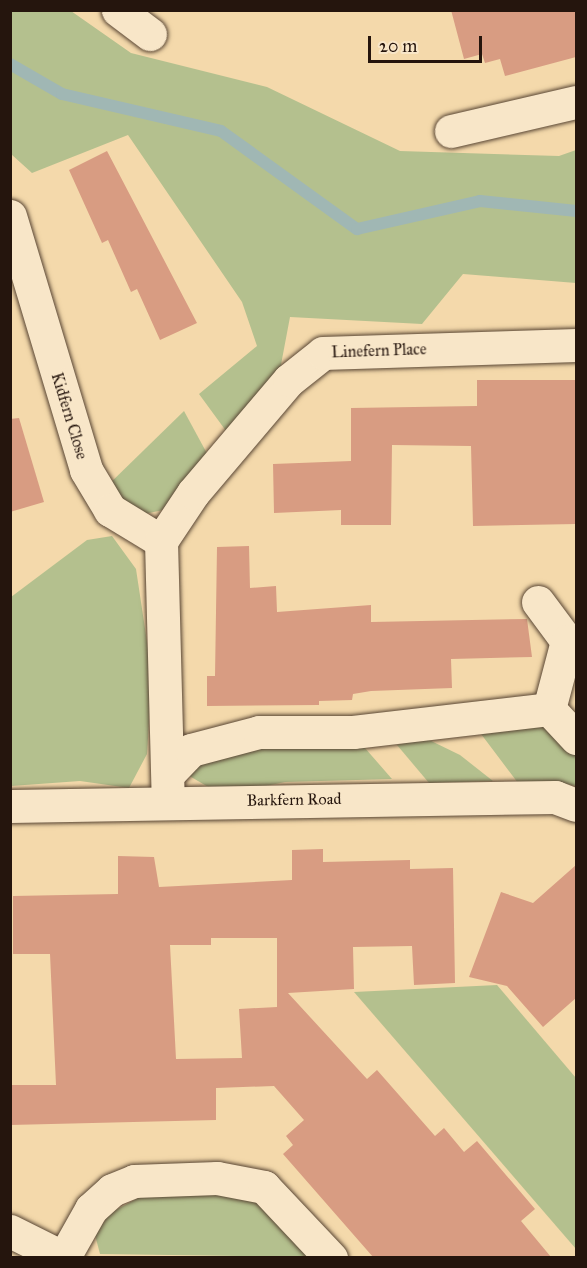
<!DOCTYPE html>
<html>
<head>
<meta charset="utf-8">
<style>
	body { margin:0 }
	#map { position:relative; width:587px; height:1268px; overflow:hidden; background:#f4d9ab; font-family:"IM FELL Great Primer",serif }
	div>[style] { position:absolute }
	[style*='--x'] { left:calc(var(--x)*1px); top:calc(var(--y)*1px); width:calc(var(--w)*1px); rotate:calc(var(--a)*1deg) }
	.green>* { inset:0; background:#b4c08e }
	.stream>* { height:12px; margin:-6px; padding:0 6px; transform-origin:6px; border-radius:6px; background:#a0b7b4 }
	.building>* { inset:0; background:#d89c82 }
	.roads { filter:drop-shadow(0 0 2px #594634) drop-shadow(0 0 2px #594634) }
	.minor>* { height:33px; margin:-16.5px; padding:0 16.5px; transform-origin:16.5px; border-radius:16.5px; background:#f8e6c8 }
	span { translate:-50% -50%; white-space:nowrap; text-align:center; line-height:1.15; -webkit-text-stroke:6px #f8e6c8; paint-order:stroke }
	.street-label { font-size:16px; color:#25150d }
	.frame { position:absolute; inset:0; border:12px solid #25150d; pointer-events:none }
	.scale { position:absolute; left:368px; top:36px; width:114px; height:27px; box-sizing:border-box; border:3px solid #25150d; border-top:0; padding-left:8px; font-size:18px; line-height:21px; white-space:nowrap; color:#25150d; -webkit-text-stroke:4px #f8e6c8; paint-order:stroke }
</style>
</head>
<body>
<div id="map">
	<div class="green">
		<div style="clip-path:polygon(10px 11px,71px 11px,131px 53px,267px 87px,400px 151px,559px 156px,576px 150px,576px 283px,463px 274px,422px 324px,290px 317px,280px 370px,229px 435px,199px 394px,257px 346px,242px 302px,128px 135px,32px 173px,11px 154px)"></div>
		<div style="clip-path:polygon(184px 411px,210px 459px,168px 509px,144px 514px,105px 488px)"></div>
		<div style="clip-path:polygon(112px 536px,136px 569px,152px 675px,147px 754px,129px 788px,80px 781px,11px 786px,11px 597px,87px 540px)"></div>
		<div style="clip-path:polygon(548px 725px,576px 753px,576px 786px,553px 781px,518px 783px,475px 726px)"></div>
		<div style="clip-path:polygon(423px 737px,460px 755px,493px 781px,429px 783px,397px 745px)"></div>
		<div style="clip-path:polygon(304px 743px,365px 748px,392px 779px,285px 782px,222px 795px,186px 774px,200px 753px)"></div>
		<div style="clip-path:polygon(497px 985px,576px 1078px,576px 1249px,354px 992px)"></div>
		<div style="clip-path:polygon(181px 1191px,253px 1198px,314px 1257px,100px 1254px,95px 1235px,110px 1213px,140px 1197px)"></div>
	</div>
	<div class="stream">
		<div style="--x:10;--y:64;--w:60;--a:30"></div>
		<div style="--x:62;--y:94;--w:163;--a:13.1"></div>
		<div style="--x:221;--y:131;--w:168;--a:35.8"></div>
		<div style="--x:357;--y:229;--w:126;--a:-12.8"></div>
		<div style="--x:480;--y:201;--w:97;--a:5.9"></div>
	</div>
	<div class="building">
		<div style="clip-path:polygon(451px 10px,576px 10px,576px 57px,505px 76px,500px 59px,485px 63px,482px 54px,464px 59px)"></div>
		<div style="clip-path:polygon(107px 151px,197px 323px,160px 340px,137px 289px,131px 292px,108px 240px,102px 243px,69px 170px)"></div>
		<div style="clip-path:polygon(477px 380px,576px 380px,576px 524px,473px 526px,471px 446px,392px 445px,391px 525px,341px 525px,341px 510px,274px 513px,273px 464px,351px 461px,351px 408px,477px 406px)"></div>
		<div style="clip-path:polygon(19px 418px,44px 502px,10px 512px,10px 419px)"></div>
		<div style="clip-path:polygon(249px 546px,250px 588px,276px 586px,277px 612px,371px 605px,371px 622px,527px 619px,532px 657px,451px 659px,452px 688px,371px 691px,353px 694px,352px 700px,319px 701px,319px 705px,207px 706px,207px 676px,215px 676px,217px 547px)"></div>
		<div style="clip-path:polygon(evenodd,323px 849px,323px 862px,410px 860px,410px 869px,453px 868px,455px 983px,414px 985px,412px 946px,353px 947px,354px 989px,288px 993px,367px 1079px,377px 1070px,435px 1136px,444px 1128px,464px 1152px,477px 1141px,535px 1209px,521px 1221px,551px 1257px,373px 1257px,283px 1154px,293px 1145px,286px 1136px,304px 1120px,274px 1086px,216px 1088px,216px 1120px,10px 1125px,10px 1085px,56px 1085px,50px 954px,13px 954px,13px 896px,118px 894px,118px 856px,154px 857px,159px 887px,292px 880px,292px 850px,323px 849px,211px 938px,277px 938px,277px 1007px,239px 1009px,242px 1058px,176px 1059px,170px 945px,211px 945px,211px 938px)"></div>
		<div style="clip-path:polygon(576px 865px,576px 998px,543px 1027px,507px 986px,469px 977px,501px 892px,533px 903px)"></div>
	</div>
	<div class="roads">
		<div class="minor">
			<div style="--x:118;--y:10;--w:40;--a:37"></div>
			<div style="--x:451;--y:131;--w:128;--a:-13.1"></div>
			<div style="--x:10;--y:216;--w:265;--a:73.3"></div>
			<div style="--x:86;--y:470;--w:47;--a:59"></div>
			<div style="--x:110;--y:510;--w:60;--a:31.3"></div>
			<div style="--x:161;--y:541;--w:261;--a:88.5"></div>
			<div style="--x:161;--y:541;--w:58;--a:-56.3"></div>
			<div style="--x:193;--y:493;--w:148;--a:-49.7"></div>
			<div style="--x:289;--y:380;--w:43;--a:-38.5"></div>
			<div style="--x:323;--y:353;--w:253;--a:-1.8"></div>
			<div style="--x:538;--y:602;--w:49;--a:53.4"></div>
			<div style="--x:567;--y:641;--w:70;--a:104.8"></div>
			<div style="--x:549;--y:709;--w:40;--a:47"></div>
			<div style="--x:168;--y:774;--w:33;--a:-46"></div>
			<div style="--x:191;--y:750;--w:70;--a:-14.8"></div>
			<div style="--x:259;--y:732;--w:94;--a:0"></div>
			<div style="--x:353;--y:732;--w:197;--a:-6.7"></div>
			<div style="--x:10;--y:806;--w:545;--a:-0.95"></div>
			<div style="--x:555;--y:797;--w:22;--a:21"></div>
			<div style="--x:10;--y:1231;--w:60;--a:26.6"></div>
			<div style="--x:64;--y:1257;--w:55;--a:-60.6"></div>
			<div style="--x:91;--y:1209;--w:28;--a:-42"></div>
			<div style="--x:112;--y:1190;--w:24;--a:-22"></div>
			<div style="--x:134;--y:1181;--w:83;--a:-2.1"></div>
			<div style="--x:217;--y:1178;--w:48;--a:10.8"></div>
			<div style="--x:264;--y:1187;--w:98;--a:46.7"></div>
		</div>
	</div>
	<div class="street-label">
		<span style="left:379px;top:351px;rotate:-2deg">Linefern Place</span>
		<span style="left:69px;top:416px;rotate:73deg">Kidfern Close</span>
		<span style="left:294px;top:800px;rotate:-1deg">Barkfern Road</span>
	</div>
	<div class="frame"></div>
	<div class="scale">20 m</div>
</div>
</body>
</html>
